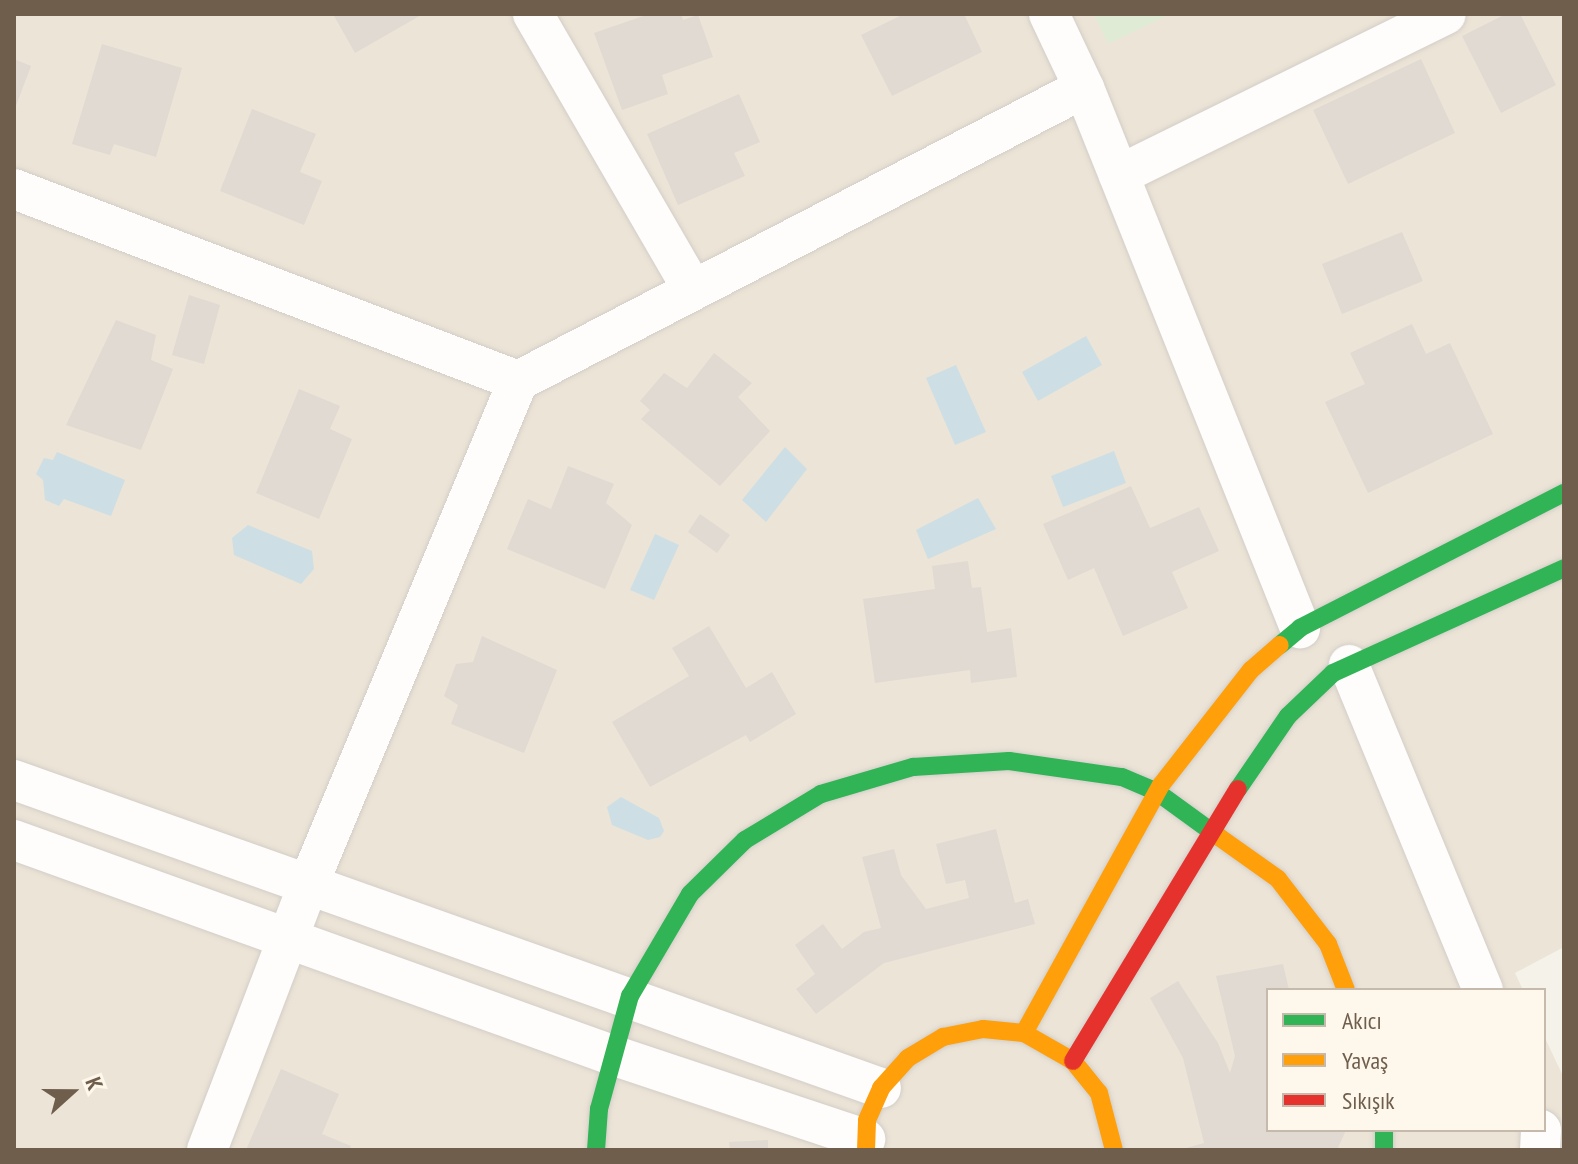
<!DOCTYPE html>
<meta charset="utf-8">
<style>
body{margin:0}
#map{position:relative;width:1578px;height:1164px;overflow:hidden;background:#f5f2ea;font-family:"PT Sans Narrow",sans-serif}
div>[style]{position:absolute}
.residential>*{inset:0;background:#ece4d7}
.green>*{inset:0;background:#e0ebd6}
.water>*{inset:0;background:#cddfe4}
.building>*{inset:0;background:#e0dad2}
.roads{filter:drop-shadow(0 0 2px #d3cec7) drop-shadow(0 0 2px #d3cec7)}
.street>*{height:40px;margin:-20px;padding:0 20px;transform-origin:20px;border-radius:20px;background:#fefdfc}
.fast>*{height:18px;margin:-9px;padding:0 9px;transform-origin:9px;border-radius:9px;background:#30b455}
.slow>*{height:18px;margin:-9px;padding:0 9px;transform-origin:9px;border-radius:9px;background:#ff9f0a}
.jam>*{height:18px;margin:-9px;padding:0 9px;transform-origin:9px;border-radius:9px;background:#e5322d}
span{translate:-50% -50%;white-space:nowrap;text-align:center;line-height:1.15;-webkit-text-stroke:6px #fdf8eb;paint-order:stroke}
.frame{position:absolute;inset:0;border:16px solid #705e4d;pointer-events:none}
.legend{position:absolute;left:1266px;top:988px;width:280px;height:144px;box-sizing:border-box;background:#fdf8eb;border:2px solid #c5baac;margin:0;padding:10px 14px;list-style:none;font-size:24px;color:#705e4d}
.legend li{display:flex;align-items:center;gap:16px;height:40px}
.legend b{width:40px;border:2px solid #c5baac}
.north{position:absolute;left:32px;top:1052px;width:80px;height:80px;-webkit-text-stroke:6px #fdf8eb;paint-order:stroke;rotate:69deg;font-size:22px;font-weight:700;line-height:32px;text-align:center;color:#705e4d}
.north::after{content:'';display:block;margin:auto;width:28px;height:36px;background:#705e4d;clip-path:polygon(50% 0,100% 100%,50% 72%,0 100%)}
</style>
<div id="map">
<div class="residential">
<i style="clip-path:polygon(14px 14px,1564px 14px,1564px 947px,1515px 973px,1523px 990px,1268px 990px,1268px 1130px,1544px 1130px,1544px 1036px,1564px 1078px,1564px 1150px,14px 1150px)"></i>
</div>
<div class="green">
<i style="clip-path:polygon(1094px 14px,1171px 14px,1108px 44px)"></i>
</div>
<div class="water">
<i style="clip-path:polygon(1086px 336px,1102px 365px,1038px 401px,1022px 372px)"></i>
<i style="clip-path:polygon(956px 365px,986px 432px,955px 445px,926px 378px)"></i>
<i style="clip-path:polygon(785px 447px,807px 469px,766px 522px,742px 500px)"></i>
<i style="clip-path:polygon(1114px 451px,1126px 483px,1063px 507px,1051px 476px)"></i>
<i style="clip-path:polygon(57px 452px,125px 480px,111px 516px,64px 499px,59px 506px,45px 500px,43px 480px,36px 474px,44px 458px,53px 460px)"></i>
<i style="clip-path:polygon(978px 498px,996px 529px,928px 559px,916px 530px)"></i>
<i style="clip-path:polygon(248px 525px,312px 551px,314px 569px,301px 584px,234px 555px,232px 538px)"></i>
<i style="clip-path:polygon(655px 534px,679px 545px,654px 600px,630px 590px)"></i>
<i style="clip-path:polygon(621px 797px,659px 818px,664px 831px,660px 837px,648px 840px,612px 825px,607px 807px)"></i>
</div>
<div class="building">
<i style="clip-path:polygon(333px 14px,423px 14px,355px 53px)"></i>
<i style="clip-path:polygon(649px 14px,681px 14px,683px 20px,698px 15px,713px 57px,662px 75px,668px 94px,622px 110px,594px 33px)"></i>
<i style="clip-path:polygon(904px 14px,964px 14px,982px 52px,892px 96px,861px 35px)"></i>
<i style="clip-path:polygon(1506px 14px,1520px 14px,1556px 85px,1501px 113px,1462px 36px)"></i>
<i style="clip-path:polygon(102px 44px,182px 68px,156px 157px,114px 144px,110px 155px,72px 144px)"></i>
<i style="clip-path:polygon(14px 59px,31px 66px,14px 111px)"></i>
<i style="clip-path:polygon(1421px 59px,1455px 133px,1348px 184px,1313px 110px)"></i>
<i style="clip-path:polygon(739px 94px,760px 142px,734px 153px,745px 176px,678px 205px,647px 134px)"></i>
<i style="clip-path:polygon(252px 109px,316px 134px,300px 172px,322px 181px,304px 225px,220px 191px)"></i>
<i style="clip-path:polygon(1402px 232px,1423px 281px,1342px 314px,1322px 264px)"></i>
<i style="clip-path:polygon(189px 295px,220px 305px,204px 364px,172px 355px)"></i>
<i style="clip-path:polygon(116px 320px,156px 335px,151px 360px,173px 369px,141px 450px,66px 425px)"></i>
<i style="clip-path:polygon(1412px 324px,1426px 354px,1450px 343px,1493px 434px,1368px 493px,1325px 402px,1365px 384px,1350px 353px)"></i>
<i style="clip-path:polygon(714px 353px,752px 383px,738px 397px,770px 431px,720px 486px,641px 419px,650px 410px,640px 401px,664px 373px,687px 388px)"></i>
<i style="clip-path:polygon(299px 389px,340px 406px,330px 429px,352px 439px,319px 519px,256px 493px)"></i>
<i style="clip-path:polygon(568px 466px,614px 484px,606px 503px,632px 525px,605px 589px,507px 549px,528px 499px,551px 509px)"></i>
<i style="clip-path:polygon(1131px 486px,1150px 528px,1199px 507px,1219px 551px,1172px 572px,1188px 608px,1123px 636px,1094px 568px,1068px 580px,1043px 524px)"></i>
<i style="clip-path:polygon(700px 514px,730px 535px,717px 553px,688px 532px)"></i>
<i style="clip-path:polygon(968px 561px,972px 588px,981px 587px,987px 632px,1011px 628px,1017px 677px,971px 683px,970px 670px,875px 683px,863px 599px,935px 589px,932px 566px)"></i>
<i style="clip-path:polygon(709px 626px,746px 688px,772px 672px,796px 714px,750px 742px,746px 735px,650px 787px,612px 722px,689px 676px,672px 648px)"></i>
<i style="clip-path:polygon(482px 636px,557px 670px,524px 753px,451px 724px,458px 705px,444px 696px,456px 664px,473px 662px)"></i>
<i style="clip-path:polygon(996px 829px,1015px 903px,1028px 899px,1035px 924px,884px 963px,816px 1014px,796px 989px,815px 974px,795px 945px,823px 924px,842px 949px,864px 932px,881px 928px,862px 857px,894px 849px,901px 875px,926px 909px,969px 898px,965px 880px,946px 884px,936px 844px)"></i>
<i style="clip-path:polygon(1283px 964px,1289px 990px,1268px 990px,1268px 1130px,1346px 1130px,1337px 1150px,1179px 1150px,1204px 1143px,1183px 1058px,1150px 998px,1178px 981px,1218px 1043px,1230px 1073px,1235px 1056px,1216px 976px)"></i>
<i style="clip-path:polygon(281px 1069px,339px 1094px,322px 1134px,351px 1146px,349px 1150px,246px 1150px)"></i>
<i style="clip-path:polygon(768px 1140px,768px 1150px,730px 1150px,729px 1142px)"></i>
</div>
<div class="roads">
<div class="street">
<i style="left:533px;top:14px;width:319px;rotate:59.9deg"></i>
<i style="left:1049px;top:14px;width:82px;rotate:64.7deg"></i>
<i style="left:1084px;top:88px;width:582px;rotate:68.2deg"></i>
<i style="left:1119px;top:175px;width:364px;rotate:-26.2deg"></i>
<i style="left:14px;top:189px;width:539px;rotate:20.85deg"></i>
<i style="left:1349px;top:665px;width:352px;rotate:67.6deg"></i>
<i style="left:14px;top:780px;width:920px;rotate:19.56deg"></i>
<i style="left:14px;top:840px;width:635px;rotate:19.78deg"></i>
<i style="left:612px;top:1055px;width:267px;rotate:18.4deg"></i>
<i style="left:207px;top:1150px;width:284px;rotate:-69.1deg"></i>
<i style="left:308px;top:885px;width:546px;rotate:-67.38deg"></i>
<i style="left:518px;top:381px;width:637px;rotate:-27.37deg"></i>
<i style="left:1540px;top:1150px;width:20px;rotate:-87deg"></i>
</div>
<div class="fast">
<i style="left:1280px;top:645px;width:26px;rotate:-40deg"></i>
<i style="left:1300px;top:628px;width:297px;rotate:-27.1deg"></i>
<i style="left:1238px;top:789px;width:88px;rotate:-55.6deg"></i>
<i style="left:1288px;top:716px;width:62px;rotate:-43.7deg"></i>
<i style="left:1333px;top:673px;width:254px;rotate:-24.4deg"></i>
<i style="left:1384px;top:1130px;width:20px;rotate:90deg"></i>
<i style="left:596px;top:1150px;width:41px;rotate:-85.8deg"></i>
<i style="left:599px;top:1109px;width:117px;rotate:-74.7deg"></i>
<i style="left:630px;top:996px;width:118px;rotate:-59.5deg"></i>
<i style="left:690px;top:894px;width:77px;rotate:-44.5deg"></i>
<i style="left:745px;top:840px;width:89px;rotate:-31.2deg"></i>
<i style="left:821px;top:794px;width:96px;rotate:-16.4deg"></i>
<i style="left:913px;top:767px;width:96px;rotate:-3.6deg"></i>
<i style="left:1009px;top:761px;width:114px;rotate:8.1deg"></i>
<i style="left:1122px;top:777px;width:38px;rotate:23deg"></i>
<i style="left:1157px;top:792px;width:77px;rotate:36deg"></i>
</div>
<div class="slow">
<i style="left:1219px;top:837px;width:72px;rotate:35.4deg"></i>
<i style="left:1278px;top:879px;width:82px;rotate:52.4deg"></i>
<i style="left:1328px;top:944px;width:49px;rotate:68.6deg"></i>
<i style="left:1024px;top:1033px;width:283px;rotate:-61.1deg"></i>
<i style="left:1161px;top:785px;width:146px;rotate:-52deg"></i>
<i style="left:1251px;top:670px;width:38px;rotate:-41deg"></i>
<i style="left:866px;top:1150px;width:30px;rotate:-88deg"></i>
<i style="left:867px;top:1120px;width:35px;rotate:-66deg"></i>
<i style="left:881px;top:1088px;width:40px;rotate:-48deg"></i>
<i style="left:908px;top:1058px;width:41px;rotate:-31deg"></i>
<i style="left:943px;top:1037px;width:41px;rotate:-11.3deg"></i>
<i style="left:983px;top:1029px;width:41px;rotate:5.6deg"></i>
<i style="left:1024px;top:1033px;width:56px;rotate:29.7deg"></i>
<i style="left:1073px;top:1061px;width:41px;rotate:50.9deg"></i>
<i style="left:1099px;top:1093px;width:59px;rotate:75.3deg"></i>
</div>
<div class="jam">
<i style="left:1073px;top:1061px;width:318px;rotate:-58.8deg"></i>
</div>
</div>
<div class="frame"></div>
<ul class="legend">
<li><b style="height:10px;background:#30b455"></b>Akıcı</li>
<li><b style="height:10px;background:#ff9f0a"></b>Yavaş</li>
<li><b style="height:10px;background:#e5322d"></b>Sıkışık</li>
</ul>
<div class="north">K</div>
</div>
